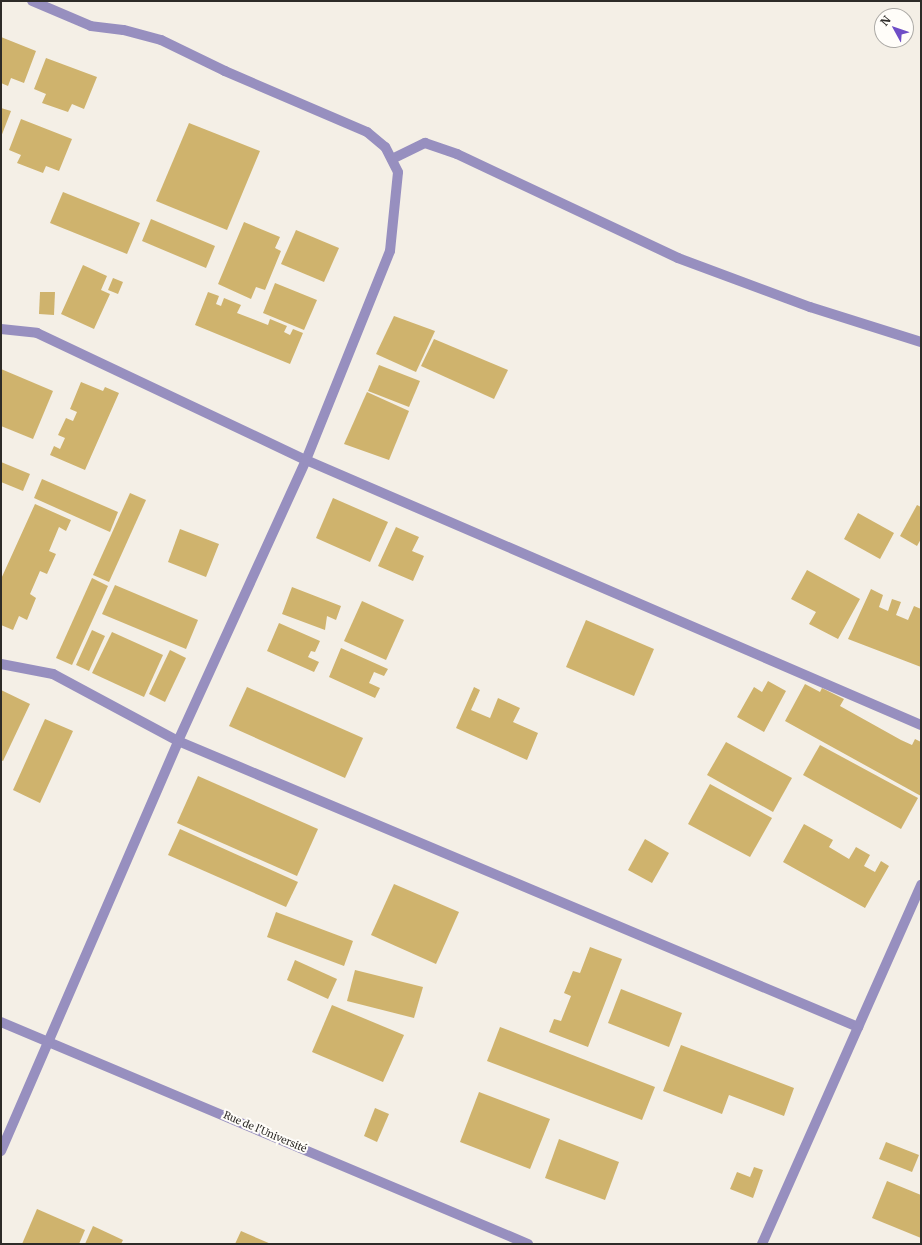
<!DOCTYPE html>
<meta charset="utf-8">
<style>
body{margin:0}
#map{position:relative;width:922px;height:1245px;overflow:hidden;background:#f4efe6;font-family:Merriweather,serif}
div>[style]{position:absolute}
.building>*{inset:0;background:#cfb36d}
.minor>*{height:10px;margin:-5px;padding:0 5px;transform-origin:5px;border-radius:5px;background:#978fbf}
span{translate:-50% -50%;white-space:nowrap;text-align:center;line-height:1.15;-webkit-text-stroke:4px #fffdf9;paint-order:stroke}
.street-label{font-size:10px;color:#2d2b28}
.frame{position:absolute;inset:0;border:2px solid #2d2b28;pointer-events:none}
.north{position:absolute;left:874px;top:8px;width:40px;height:40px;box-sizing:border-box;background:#fffdf9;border:1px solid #aba9a5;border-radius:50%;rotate:310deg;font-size:11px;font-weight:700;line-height:16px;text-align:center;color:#2d2b28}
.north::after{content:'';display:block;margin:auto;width:14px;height:18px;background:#6e4dc6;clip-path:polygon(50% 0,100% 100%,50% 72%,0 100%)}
</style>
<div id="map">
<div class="building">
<i style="clip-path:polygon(1px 37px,36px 51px,24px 83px,11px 78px,8px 86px,1px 83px)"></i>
<i style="clip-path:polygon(46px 58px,97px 77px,84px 109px,72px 104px,68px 112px,42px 103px,46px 94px,34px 89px)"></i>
<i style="clip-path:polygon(1px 108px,11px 111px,1px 137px)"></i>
<i style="clip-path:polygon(21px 119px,72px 139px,59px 171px,46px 166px,43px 173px,17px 163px,21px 155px,9px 150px)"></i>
<i style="clip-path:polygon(189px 123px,260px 151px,227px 230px,156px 201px)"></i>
<i style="clip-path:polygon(63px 192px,140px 223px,127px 254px,50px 223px)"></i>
<i style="clip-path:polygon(151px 219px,215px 246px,206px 268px,142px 241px)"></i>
<i style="clip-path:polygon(244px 222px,280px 237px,275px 248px,281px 251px,265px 290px,256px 287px,251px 299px,218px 284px)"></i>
<i style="clip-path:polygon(296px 230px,339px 248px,324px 282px,281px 264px)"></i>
<i style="clip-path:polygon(83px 265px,107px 276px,101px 290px,110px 294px,94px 329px,61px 314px)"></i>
<i style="clip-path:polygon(113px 278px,123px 282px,118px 294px,108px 290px)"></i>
<i style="clip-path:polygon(275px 283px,317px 300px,304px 330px,263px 313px)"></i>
<i style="clip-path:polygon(40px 292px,55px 292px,54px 315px,39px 314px)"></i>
<i style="clip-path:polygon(208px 292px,219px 296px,216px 304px,221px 306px,224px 298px,241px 305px,237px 313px,268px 325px,270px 319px,287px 326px,284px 332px,290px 335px,293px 329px,303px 333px,290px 364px,195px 325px)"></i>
<i style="clip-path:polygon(394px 316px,435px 331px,416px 372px,376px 354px)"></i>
<i style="clip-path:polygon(434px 339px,508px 370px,494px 399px,421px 366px)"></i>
<i style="clip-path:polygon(379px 365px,420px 381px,409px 407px,368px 391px)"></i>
<i style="clip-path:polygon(1px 369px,53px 391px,33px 439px,1px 426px)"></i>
<i style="clip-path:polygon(81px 382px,103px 391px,105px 387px,119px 393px,85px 470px,50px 455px,54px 446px,60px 449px,65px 438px,58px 435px,66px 418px,73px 421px,77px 412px,70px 409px)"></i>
<i style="clip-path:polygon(367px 392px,409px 411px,389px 460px,344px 444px)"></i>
<i style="clip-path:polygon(1px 462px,30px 474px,23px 491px,1px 482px)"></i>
<i style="clip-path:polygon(42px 479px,118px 512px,110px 532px,34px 498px)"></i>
<i style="clip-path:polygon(130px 493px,146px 500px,109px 582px,93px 575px)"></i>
<i style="clip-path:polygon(333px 498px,388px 522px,370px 562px,316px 538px)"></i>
<i style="clip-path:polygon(35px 504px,71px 520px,66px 531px,59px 527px,49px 551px,56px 554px,47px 574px,40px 571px,30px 594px,36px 598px,27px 620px,19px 616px,13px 630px,1px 625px,1px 579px)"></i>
<i style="clip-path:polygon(917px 505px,921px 507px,921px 539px,917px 546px,900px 536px)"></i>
<i style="clip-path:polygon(858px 513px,894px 533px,880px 559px,844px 539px)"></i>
<i style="clip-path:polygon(396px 527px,419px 537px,412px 551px,424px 556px,413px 581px,378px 566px)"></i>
<i style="clip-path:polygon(180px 529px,219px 544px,206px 577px,168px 562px)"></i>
<i style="clip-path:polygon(807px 570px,860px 599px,838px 639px,809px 624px,816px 612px,791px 599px)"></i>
<i style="clip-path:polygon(92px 578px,108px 586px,72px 665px,56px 658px)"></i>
<i style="clip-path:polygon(115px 585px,198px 620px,186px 649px,102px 614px)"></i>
<i style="clip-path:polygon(292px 587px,341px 606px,336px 620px,327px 616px,325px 630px,282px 614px)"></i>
<i style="clip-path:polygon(871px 589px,883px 595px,879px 607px,888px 611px,892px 599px,901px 602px,896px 615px,908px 620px,914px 606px,921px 609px,921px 667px,848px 639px)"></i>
<i style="clip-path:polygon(362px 601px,404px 620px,386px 660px,344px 641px)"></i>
<i style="clip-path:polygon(586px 620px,654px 649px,634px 696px,566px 667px)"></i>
<i style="clip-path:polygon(279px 623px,320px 641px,315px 652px,311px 651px,308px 657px,319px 662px,314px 672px,267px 651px)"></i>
<i style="clip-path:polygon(92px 630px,105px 636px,89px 671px,76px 665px)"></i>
<i style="clip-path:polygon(112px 632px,163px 655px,144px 697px,92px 673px)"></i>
<i style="clip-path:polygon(341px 648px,388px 669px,384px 676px,374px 672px,369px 683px,380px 688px,375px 698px,329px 677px)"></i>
<i style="clip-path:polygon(170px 650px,186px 658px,165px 702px,149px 694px)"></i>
<i style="clip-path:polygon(768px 681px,786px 691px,764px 732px,737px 717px,754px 687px,762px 692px)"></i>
<i style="clip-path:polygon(805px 684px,820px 692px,822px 688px,844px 699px,840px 706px,901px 740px,912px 745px,915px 739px,921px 742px,921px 796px,785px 721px)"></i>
<i style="clip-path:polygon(247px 687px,363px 738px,345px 778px,229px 726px)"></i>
<i style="clip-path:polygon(474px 687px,480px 690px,471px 710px,490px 718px,498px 698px,520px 708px,513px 722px,538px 733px,527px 760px,456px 728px)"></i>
<i style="clip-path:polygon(1px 690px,30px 704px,3px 761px,1px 760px)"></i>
<i style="clip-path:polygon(45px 719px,73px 731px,40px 803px,13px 790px)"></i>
<i style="clip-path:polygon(726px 742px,792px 778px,773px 812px,707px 775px)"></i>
<i style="clip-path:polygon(820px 745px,918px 798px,901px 829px,803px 775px)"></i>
<i style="clip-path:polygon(198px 776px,318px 829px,297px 876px,177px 823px)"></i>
<i style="clip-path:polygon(710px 784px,772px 818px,750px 857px,688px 824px)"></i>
<i style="clip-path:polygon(804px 824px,833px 840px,829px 847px,849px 859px,856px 847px,870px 855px,864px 866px,875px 872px,881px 861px,889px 866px,865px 908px,783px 862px)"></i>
<i style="clip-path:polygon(180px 829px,298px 882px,286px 907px,168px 855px)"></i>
<i style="clip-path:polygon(645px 839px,669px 853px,652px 883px,628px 870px)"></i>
<i style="clip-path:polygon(394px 884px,459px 912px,436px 964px,371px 935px)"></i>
<i style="clip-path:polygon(276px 912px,353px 941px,344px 966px,267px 937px)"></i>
<i style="clip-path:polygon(590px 947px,622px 959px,588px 1047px,549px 1032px,554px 1019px,561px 1021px,571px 996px,564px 993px,573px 971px,580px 973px)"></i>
<i style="clip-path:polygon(295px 960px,337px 979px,328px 999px,287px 980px)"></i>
<i style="clip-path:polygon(355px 970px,423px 987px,414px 1018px,347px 1001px)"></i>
<i style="clip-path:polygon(621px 989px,682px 1013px,669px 1047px,608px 1023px)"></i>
<i style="clip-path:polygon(332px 1005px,404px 1035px,383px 1082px,312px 1052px)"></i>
<i style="clip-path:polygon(500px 1027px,655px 1087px,642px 1120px,487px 1061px)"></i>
<i style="clip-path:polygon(681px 1045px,794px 1088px,784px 1116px,729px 1095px,722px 1114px,663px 1091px)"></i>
<i style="clip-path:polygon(479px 1092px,550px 1119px,530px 1169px,460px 1142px)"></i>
<i style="clip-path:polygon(375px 1108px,389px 1114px,377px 1142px,364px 1136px)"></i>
<i style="clip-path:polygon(559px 1139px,619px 1162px,605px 1200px,545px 1178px)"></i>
<i style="clip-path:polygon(886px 1142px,919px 1155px,912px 1172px,879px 1159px)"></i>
<i style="clip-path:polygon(754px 1167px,763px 1170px,753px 1198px,730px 1189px,737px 1172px,750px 1177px)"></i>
<i style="clip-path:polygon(887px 1181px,921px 1195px,921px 1238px,872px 1218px)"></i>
<i style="clip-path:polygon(37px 1209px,85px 1230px,79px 1244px,22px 1244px)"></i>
<i style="clip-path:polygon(93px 1226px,123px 1240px,121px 1244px,85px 1244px)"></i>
<i style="clip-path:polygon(241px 1231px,271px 1244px,235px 1244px)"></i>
</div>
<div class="minor">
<i style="left:392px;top:159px;width:37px;rotate:-26deg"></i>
<i style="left:425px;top:143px;width:34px;rotate:19deg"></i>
<i style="left:457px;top:154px;width:244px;rotate:25.2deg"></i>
<i style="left:678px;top:258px;width:141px;rotate:20.4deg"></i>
<i style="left:810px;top:307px;width:116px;rotate:17.5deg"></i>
<i style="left:1px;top:329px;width:36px;rotate:6deg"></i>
<i style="left:37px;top:333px;width:297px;rotate:25.3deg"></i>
<i style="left:306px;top:460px;width:670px;rotate:23.31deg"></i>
<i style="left:1px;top:664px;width:53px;rotate:10.9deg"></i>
<i style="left:53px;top:674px;width:142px;rotate:28.2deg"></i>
<i style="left:178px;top:741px;width:738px;rotate:22.81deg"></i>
<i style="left:1px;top:1022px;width:572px;rotate:22.84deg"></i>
<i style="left:1px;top:1151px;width:447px;rotate:-66.6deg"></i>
<i style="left:178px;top:741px;width:309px;rotate:-65.5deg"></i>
<i style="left:306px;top:460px;width:225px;rotate:-68.1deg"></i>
<i style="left:390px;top:251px;width:79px;rotate:-84.2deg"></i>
<i style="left:398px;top:172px;width:28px;rotate:-117deg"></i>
<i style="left:385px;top:147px;width:23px;rotate:-140deg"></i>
<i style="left:367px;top:132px;width:155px;rotate:-156.8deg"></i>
<i style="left:225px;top:71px;width:71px;rotate:-154.2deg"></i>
<i style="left:161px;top:40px;width:39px;rotate:-165deg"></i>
<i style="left:123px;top:30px;width:32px;rotate:-173deg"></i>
<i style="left:91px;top:26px;width:64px;rotate:-157deg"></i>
<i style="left:762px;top:1244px;width:393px;rotate:-66.1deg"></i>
</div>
<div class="street-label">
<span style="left:265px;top:1132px;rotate:23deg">Rue de l'Université</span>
</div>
<div class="frame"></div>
<div class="north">N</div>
</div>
